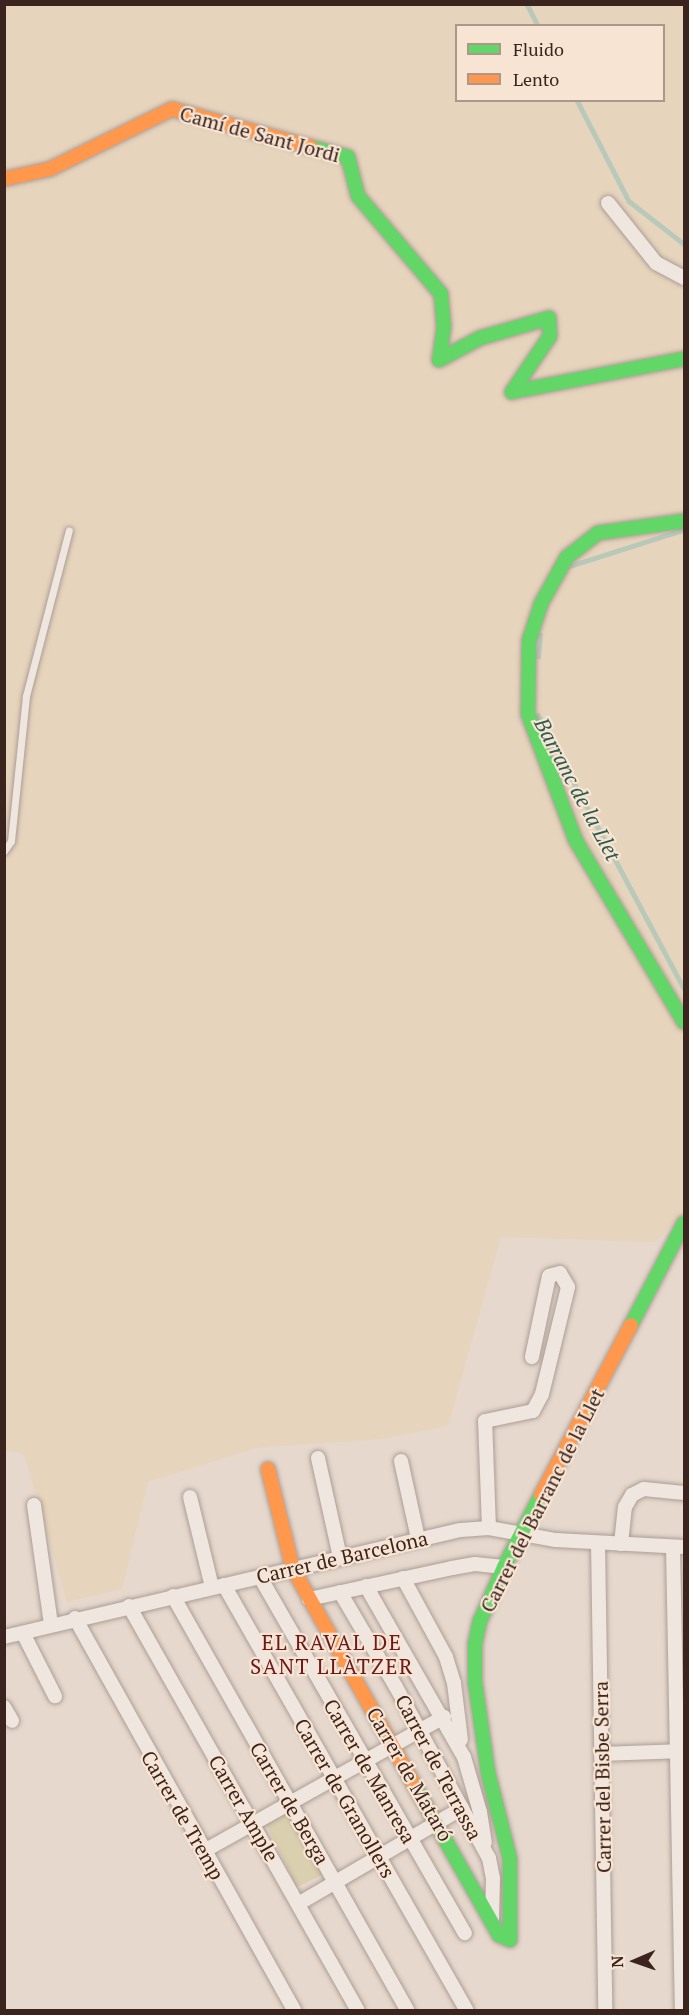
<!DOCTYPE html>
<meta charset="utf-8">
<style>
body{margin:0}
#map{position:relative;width:689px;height:2015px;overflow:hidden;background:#e6d8cc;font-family:"PT Serif",serif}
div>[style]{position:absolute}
.farmland>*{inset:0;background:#e7d4bc}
.green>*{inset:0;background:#dacfae}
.stream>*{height:4.5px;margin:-2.25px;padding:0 2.25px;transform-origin:2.25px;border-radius:2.25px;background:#b8c9ba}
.roads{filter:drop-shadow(0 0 2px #ac9e96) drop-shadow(0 0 2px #ac9e96)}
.lane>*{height:7px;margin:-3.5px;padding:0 3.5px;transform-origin:3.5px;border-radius:3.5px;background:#eee6df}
.street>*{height:14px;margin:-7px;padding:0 7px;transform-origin:7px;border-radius:7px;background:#eee6df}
.fast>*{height:14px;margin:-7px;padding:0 7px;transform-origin:7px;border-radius:7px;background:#63d668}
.slow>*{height:14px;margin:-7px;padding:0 7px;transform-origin:7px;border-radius:7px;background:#ff974d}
span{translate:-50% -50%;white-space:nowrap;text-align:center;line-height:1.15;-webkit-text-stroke:4.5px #f8e4d3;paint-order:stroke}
.street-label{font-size:20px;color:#3b241d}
.water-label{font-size:21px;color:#2b5c4d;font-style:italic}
.neighbourhood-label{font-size:21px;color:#6b191d;letter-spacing:1.5px}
.frame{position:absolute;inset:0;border:6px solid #3b241d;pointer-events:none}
.legend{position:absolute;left:455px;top:24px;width:210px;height:78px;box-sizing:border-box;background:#f8e4d3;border:2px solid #ac978a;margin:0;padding:8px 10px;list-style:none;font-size:18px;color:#3b241d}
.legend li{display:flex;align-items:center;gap:12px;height:30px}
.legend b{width:30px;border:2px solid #ac978a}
.north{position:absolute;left:605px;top:1931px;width:60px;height:60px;-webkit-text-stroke:4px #f8e4d3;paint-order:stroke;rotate:268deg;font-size:16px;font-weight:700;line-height:24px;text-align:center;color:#3b241d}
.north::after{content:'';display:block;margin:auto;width:21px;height:27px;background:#3b241d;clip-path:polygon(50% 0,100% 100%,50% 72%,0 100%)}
</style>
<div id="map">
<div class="farmland">
<i style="clip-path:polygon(evenodd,4px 5px,684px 5px,684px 1215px,655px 1242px,501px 1237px,448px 1426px,382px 1439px,256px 1448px,148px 1482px,122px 1589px,67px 1602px,24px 1454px,4px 1450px,4px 5px,456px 26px,664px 26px,664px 100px,456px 100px,456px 26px)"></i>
</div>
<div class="green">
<i style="clip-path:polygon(291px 1806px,326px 1873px,297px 1887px,264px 1820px)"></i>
</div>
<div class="stream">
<i style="left:527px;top:4px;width:25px;rotate:63deg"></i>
<i style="left:577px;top:100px;width:114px;rotate:62.8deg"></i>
<i style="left:629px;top:201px;width:70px;rotate:38deg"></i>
<i style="left:570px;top:566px;width:118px;rotate:-17.8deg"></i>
<i style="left:538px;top:657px;width:22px;rotate:-85deg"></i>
<i style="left:538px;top:715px;width:310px;rotate:61.9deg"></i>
</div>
<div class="roads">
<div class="lane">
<i style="left:4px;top:851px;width:12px;rotate:-55deg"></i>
<i style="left:11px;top:841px;width:146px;rotate:-84.1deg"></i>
<i style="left:26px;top:696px;width:171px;rotate:-75.5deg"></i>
</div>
<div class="street">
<i style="left:608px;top:203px;width:77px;rotate:51.3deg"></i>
<i style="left:656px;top:263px;width:32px;rotate:28deg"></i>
<i style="left:318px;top:1458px;width:101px;rotate:77.5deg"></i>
<i style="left:401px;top:1461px;width:79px;rotate:77.6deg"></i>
<i style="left:190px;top:1497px;width:93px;rotate:76.3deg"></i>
<i style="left:34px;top:1505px;width:121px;rotate:81.9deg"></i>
<i style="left:489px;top:1528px;width:107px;rotate:-92.1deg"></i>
<i style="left:485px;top:1421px;width:49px;rotate:-11.8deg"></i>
<i style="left:533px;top:1411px;width:19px;rotate:-62deg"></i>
<i style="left:542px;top:1394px;width:110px;rotate:-76.3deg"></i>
<i style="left:568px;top:1287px;width:16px;rotate:-120deg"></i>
<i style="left:560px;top:1273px;width:11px;rotate:165deg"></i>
<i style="left:549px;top:1276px;width:83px;rotate:101.9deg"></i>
<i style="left:598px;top:1543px;width:467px;rotate:89.1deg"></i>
<i style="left:621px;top:1544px;width:37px;rotate:-84deg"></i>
<i style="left:625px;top:1507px;width:14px;rotate:-60deg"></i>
<i style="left:632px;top:1495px;width:13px;rotate:-27deg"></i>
<i style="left:644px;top:1489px;width:40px;rotate:5.7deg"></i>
<i style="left:673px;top:1547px;width:463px;rotate:88.9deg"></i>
<i style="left:260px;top:1577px;width:411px;rotate:60.1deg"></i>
<i style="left:403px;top:1578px;width:90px;rotate:61.4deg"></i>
<i style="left:446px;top:1657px;width:27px;rotate:73deg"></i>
<i style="left:454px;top:1683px;width:57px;rotate:83deg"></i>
<i style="left:224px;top:1585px;width:489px;rotate:60.3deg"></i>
<i style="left:366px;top:1586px;width:197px;rotate:60.2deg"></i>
<i style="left:464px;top:1757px;width:57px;rotate:73.8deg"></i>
<i style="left:480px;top:1812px;width:31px;rotate:81deg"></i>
<i style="left:340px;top:1592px;width:110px;rotate:59.5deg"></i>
<i style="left:396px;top:1687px;width:195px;rotate:61.5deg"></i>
<i style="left:489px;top:1858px;width:20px;rotate:79deg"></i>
<i style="left:493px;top:1878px;width:41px;rotate:91.4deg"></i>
<i style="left:173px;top:1596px;width:476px;rotate:60.5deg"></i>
<i style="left:309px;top:1599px;width:146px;rotate:-12.2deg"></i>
<i style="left:452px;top:1568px;width:23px;rotate:-10deg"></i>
<i style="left:475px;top:1564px;width:29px;rotate:6deg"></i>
<i style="left:129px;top:1606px;width:464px;rotate:60.5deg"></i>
<i style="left:75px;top:1618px;width:449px;rotate:60.8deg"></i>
<i style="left:23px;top:1633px;width:71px;rotate:63.1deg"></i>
<i style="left:4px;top:1637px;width:469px;rotate:-13.2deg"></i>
<i style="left:461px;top:1530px;width:28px;rotate:-4deg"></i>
<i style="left:489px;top:1528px;width:68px;rotate:10.2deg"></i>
<i style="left:556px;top:1540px;width:128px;rotate:3.1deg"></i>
<i style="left:4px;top:1707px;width:16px;rotate:60deg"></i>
<i style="left:601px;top:1754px;width:83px;rotate:-2.1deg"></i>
<i style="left:204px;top:1851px;width:275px;rotate:-29.2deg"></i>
<i style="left:298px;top:1904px;width:190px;rotate:-30.3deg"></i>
</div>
<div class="fast">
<i style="left:311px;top:147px;width:38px;rotate:15deg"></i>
<i style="left:348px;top:157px;width:40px;rotate:75.6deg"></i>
<i style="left:358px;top:196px;width:128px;rotate:49.7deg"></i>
<i style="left:441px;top:294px;width:32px;rotate:85deg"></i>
<i style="left:444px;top:326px;width:34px;rotate:98deg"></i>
<i style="left:439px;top:360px;width:47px;rotate:-28.2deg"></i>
<i style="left:480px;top:338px;width:72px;rotate:-16.2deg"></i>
<i style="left:549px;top:318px;width:18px;rotate:87deg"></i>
<i style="left:550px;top:336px;width:68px;rotate:124.2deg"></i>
<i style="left:512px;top:392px;width:175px;rotate:-10.9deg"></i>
<i style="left:684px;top:521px;width:87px;rotate:172.1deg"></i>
<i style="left:598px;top:533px;width:39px;rotate:142deg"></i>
<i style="left:567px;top:557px;width:54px;rotate:119deg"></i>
<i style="left:541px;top:604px;width:39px;rotate:108deg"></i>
<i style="left:529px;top:641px;width:73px;rotate:90.8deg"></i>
<i style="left:528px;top:714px;width:136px;rotate:69.3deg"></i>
<i style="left:576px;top:841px;width:211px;rotate:59.2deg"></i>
<i style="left:631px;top:1325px;width:115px;rotate:-62.5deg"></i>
<i style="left:413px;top:1783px;width:175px;rotate:60.5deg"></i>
<i style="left:499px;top:1935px;width:12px;rotate:24deg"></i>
<i style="left:510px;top:1940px;width:81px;rotate:-90deg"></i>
<i style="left:510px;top:1859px;width:90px;rotate:-104.2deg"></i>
<i style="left:488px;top:1772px;width:91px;rotate:-98.2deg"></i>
<i style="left:475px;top:1682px;width:38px;rotate:-90deg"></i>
<i style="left:475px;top:1644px;width:24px;rotate:-78deg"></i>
<i style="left:480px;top:1621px;width:59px;rotate:-66deg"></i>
<i style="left:504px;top:1567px;width:81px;rotate:-62.8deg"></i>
</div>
<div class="slow">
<i style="left:4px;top:179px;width:47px;rotate:-12.3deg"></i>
<i style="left:50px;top:169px;width:136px;rotate:-26.2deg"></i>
<i style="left:172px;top:109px;width:144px;rotate:15.3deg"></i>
<i style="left:268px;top:1469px;width:103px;rotate:76deg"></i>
<i style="left:293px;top:1569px;width:245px;rotate:60.7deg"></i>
<i style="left:541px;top:1495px;width:192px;rotate:-62.1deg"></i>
</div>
</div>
<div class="street-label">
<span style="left:260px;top:134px;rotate:15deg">Camí de Sant Jordi</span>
<span style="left:542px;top:1500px;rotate:-63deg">Carrer del Barranc de la Llet</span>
<span style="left:342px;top:1557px;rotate:-13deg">Carrer de Barcelona</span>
<span style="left:439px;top:1767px;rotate:62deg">Carrer de Terrassa</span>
<span style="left:370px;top:1771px;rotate:60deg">Carrer de Manresa</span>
<span style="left:410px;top:1774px;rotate:60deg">Carrer de Mataró</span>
<span style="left:602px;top:1777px;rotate:-91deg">Carrer del Bisbe Serra</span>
<span style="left:345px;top:1798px;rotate:60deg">Carrer de Granollers</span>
<span style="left:290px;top:1803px;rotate:60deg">Carrer de Berga</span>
<span style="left:244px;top:1808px;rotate:60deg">Carrer Ample</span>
<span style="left:183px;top:1815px;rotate:60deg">Carrer de Tremp</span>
</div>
<div class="water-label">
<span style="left:578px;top:789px;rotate:62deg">Barranc de la Llet</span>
</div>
<div class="neighbourhood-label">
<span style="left:332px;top:1654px">EL RAVAL DE<br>SANT LLÀTZER</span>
</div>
<div class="frame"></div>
<ul class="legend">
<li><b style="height:8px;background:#63d668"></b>Fluido</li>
<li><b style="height:8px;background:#ff974d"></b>Lento</li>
</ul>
<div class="north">N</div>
</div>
